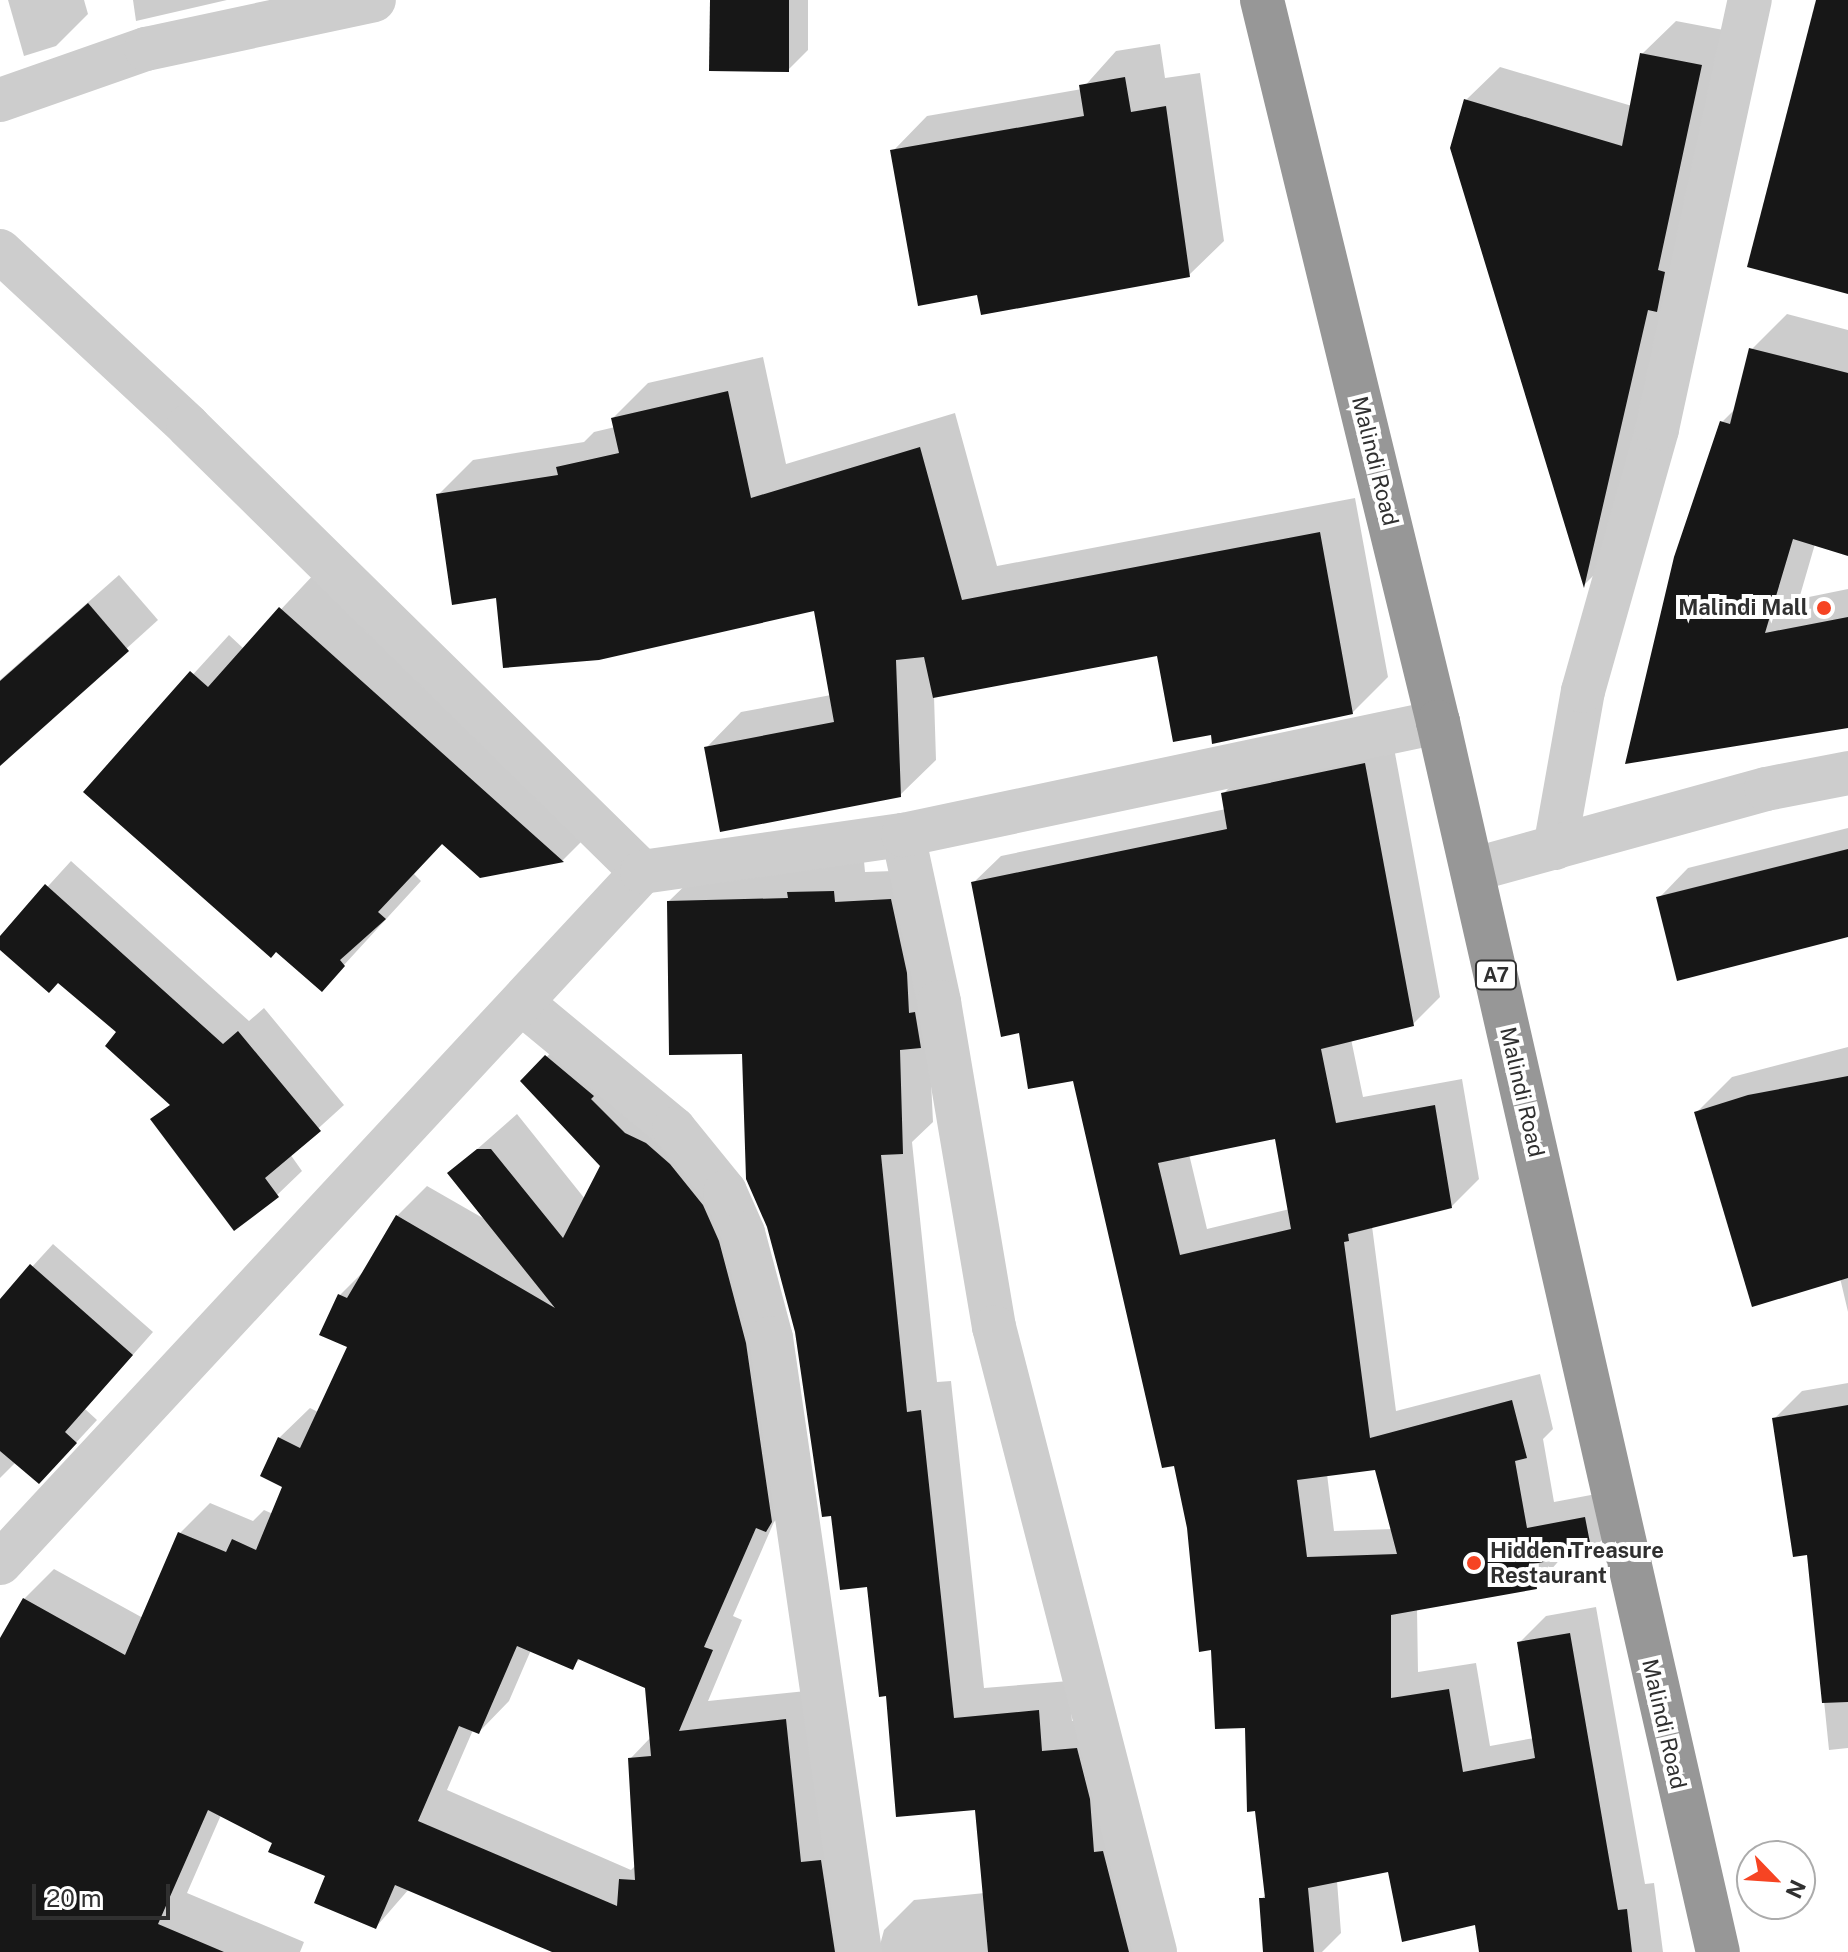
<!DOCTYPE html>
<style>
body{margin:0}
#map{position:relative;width:1848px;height:1952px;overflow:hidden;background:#fff;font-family:"Public Sans",sans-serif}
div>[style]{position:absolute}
.shadow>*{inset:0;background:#0003}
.building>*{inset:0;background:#171717}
.minor>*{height:44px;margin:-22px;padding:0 22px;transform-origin:22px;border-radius:22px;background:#cdcdcd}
.highway>*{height:44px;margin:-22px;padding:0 22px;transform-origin:22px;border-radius:22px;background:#979797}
.dots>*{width:22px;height:22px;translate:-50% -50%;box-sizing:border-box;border:4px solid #fff;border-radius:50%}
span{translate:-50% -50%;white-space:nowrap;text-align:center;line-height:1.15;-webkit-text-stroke:8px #fff;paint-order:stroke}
.shield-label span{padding:2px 6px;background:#fff;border:2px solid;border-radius:6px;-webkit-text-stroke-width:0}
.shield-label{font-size:20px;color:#303030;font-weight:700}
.street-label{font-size:22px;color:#303030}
.poi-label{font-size:22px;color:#303030;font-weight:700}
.right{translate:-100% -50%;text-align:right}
.left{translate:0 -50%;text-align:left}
.north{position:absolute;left:1736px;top:1840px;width:80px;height:80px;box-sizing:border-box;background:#fff;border:2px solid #acacac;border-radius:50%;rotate:115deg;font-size:22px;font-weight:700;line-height:32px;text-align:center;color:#303030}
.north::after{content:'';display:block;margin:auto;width:28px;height:36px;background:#f64423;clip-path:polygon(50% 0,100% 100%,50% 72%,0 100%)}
.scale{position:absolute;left:32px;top:1884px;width:138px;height:36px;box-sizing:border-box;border:4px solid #303030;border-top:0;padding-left:10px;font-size:24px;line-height:28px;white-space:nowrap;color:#303030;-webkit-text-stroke:6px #fff;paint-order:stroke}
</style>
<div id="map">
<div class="shadow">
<i style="clip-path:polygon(8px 0,84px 0,88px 14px,56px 46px,24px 56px)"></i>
<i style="clip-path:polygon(133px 0,227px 0,136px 21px)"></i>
<i style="clip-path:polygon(712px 0,808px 0,808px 50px,788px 70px)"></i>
<i style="clip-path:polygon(1676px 21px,1734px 32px,1617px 552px,1585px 584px,1452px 148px,1466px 100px,1500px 67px,1632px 106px,1642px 54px)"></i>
<i style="clip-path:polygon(1160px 44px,1165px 78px,1200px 73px,1224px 241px,1189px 275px,978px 293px,893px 151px,927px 116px,1082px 89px,1116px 51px)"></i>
<i style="clip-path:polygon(1787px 314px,1848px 330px,1848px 554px,1815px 544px,1799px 599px,1848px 589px,1848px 715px,1676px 557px,1722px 422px,1736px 408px,1751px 350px)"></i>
<i style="clip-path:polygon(763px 357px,786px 464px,955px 413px,997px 566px,1355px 498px,1388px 677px,1352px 713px,1212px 733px,1158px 653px,934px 696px,936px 760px,900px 795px,706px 748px,741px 712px,831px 695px,815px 609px,497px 596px,438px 495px,473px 460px,584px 442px,594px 432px,615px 427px,613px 418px,648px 383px)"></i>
<i style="clip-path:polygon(317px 571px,599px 824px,563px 860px,481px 876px,443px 843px,414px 874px,421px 881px,322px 989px,86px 792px,229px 635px,244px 649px)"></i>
<i style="clip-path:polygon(119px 575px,158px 620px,0 763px,0 680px)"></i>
<i style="clip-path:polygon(evenodd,1392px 737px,1440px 997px,1413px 1024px,1351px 1039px,1363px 1097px,1462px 1079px,1479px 1179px,1451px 1207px,1372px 1226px,1396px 1411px,1540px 1374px,1553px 1429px,1543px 1439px,1554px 1502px,1612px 1491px,1618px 1524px,1591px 1551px,1563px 1556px,1536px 1587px,1417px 1608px,1418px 1672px,1476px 1663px,1490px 1746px,1534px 1738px,1519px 1643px,1546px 1616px,1596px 1607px,1645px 1884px,1654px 1883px,1663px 1952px,1481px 1952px,1477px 1923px,1390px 1870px,1337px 1881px,1341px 1933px,1322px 1952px,1265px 1952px,1261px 1899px,1267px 1894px,1247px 1726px,1213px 1648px,1176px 1463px,1075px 1079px,1020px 1031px,973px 883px,1001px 856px,1226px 809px,1223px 794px,1250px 767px,1392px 737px,1277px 1137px,1290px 1209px,1207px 1229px,1189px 1154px,1277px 1137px,1392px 737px,1377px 1468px,1393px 1529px,1334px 1531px,1327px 1474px,1377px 1468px)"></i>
<i style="clip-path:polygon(1848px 828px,1848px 935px,1659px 898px,1688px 868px)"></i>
<i style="clip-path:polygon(71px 861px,249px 1021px,264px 1008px,344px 1105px,290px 1154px,302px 1171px,277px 1195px,215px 1138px,119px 1032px,59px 981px,0 947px,0 939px)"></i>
<i style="clip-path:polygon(evenodd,864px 861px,865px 872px,921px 870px,933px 1122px,912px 1142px,937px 1382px,951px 1381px,984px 1688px,1069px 1681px,1072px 1721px,1107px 1719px,1172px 1952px,557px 1952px,409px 1889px,376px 1927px,328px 1875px,221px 1815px,187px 1893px,304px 1942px,300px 1952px,0 1952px,0 1642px,24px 1599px,54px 1569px,143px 1618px,180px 1533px,210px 1503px,253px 1521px,264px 1510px,273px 1514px,285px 1486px,279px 1438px,310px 1408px,318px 1412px,349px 1346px,340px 1295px,368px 1267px,397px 1216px,427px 1186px,488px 1221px,450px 1173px,517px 1114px,585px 1199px,602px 1165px,523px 1081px,577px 1026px,700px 1134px,796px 1500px,774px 1522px,733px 1616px,742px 1620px,708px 1701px,816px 1690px,880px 1945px,884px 1930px,914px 1900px,985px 1893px,977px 1808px,888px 1694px,869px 1585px,833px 1513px,744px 1052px,669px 901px,700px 871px,864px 861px,531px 1650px,572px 1667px,581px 1658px,647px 1687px,651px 1737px,630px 1759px,636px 1865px,631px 1870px,447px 1790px,473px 1730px,479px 1732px,509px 1701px,531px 1650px)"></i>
<i style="clip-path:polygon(1848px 1047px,1848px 1312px,1840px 1278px,1696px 1113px,1732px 1077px)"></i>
<i style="clip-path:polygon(53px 1244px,153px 1332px,85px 1409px,97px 1420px,60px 1460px,16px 1462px,0 1478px,0 1302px)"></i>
<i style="clip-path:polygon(1848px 1383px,1848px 1748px,1829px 1750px,1809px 1553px,1774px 1419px,1802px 1391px)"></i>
</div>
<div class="building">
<i style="clip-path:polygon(710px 0,789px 0,789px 72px,709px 71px)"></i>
<i style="clip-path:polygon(1816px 0,1848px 0,1848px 294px,1747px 267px)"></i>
<i style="clip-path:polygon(1640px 53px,1702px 65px,1658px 270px,1665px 272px,1657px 312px,1648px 310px,1584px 588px,1450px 148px,1464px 99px,1622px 146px)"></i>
<i style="clip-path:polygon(1125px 77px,1131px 112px,1166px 106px,1190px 277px,981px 315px,977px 295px,918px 306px,890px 150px,1084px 116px,1079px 85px)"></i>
<i style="clip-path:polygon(1749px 348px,1848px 373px,1848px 556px,1793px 539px,1765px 633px,1848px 617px,1848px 728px,1625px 764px,1674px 557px,1720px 421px,1730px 424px)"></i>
<i style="clip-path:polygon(728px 391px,751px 498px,920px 447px,962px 600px,1320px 532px,1353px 714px,1212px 744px,1211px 735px,1173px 742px,1157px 656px,933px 698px,924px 657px,896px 660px,901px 797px,720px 832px,704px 747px,834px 722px,814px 611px,599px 660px,503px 668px,496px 598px,452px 605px,436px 494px,558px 475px,556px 467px,619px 453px,611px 418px)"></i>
<i style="clip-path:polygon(88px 603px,129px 651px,0 766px,0 681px)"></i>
<i style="clip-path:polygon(279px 607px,564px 862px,480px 878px,442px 844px,378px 912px,386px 919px,340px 960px,345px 966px,322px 992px,276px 952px,271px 958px,83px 792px,190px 671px,208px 687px)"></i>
<i style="clip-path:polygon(evenodd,1365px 763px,1414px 1026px,1321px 1049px,1336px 1123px,1435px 1105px,1452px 1208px,1348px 1234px,1349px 1241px,1344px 1242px,1370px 1438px,1512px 1400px,1527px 1458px,1515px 1461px,1527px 1528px,1585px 1517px,1592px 1553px,1533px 1564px,1537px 1589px,1391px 1615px,1391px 1698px,1449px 1689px,1463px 1772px,1535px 1758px,1517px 1642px,1570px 1633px,1618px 1910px,1627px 1909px,1632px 1952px,1479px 1952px,1475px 1925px,1402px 1942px,1388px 1872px,1308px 1888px,1314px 1952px,1263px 1952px,1259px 1898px,1265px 1898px,1255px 1811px,1247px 1812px,1245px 1728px,1215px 1729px,1211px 1650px,1199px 1652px,1187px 1528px,1174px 1466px,1162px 1468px,1073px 1081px,1028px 1089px,1019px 1033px,1001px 1037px,971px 882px,1227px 829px,1221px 793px,1365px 763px,1275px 1139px,1291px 1229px,1180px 1255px,1158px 1163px,1275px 1139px,1365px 763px,1375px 1470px,1397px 1554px,1307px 1557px,1297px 1480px,1375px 1470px)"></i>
<i style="clip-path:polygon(1848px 849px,1848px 937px,1677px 981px,1656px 897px)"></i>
<i style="clip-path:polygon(45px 884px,223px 1044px,238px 1031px,321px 1131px,265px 1178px,279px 1197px,234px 1231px,150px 1119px,170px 1105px,105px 1046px,116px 1032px,58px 983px,49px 993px,0 950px,0 936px)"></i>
<i style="clip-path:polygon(834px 891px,835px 902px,891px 899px,907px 973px,909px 1013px,915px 1012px,921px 1048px,900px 1050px,903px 1154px,881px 1155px,907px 1412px,921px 1410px,954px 1718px,1039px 1710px,1042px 1751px,1077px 1748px,1090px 1799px,1094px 1852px,1103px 1851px,1129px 1952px,988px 1952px,975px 1810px,896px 1817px,886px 1696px,879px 1697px,867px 1587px,840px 1590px,831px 1516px,822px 1517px,795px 1332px,767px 1227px,746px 1179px,742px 1054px,669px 1055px,667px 901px,788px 898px,787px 892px)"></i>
<i style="clip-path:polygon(evenodd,545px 1055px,594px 1096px,591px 1099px,625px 1133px,646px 1143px,670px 1164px,703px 1205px,719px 1241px,746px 1343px,772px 1522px,766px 1532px,756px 1528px,704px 1647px,713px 1650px,679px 1731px,786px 1719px,801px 1862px,821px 1860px,835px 1952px,552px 1952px,395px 1885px,376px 1929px,314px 1903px,325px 1876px,268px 1852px,272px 1843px,208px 1810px,158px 1924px,224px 1952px,0 1952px,0 1638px,23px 1598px,125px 1655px,178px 1532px,226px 1552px,232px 1539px,256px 1550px,282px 1487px,260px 1476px,278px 1437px,300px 1448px,347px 1347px,319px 1335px,338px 1294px,347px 1298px,396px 1215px,555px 1308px,447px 1173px,477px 1149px,491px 1149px,563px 1238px,600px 1166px,520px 1081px,545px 1055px,517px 1646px,573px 1670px,578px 1659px,645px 1688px,651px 1756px,628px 1758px,635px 1880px,619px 1879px,617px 1906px,418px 1821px,459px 1726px,479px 1734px,517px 1646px)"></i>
<i style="clip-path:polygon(1848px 1076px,1848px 1278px,1752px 1307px,1694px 1112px,1748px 1095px)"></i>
<i style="clip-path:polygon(30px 1264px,133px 1355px,65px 1432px,77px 1443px,39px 1484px,0 1451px,0 1299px)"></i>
<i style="clip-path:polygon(1848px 1405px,1848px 1702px,1822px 1703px,1807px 1555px,1793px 1557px,1772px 1418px)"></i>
</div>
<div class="minor">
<i style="left:0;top:100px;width:155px;rotate:-19.3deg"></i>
<i style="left:146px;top:49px;width:233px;rotate:-12.1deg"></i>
<i style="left:0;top:251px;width:257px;rotate:42.9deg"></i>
<i style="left:188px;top:426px;width:636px;rotate:44.49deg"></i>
<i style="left:903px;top:835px;width:171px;rotate:77.8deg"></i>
<i style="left:939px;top:1002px;width:330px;rotate:80.4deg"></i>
<i style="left:994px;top:1327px;width:645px;rotate:75.55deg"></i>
<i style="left:1555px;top:848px;width:159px;rotate:-79.9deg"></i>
<i style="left:1583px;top:691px;width:272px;rotate:-74.2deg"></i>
<i style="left:1657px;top:429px;width:439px;rotate:-77.8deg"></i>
<i style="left:1472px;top:870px;width:305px;rotate:-15.4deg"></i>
<i style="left:1766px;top:789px;width:84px;rotate:-11deg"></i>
<i style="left:523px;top:1004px;width:196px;rotate:39.6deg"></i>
<i style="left:674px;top:1129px;width:81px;rotate:51deg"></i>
<i style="left:725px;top:1192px;width:45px;rotate:66.3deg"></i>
<i style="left:743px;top:1233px;width:109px;rotate:75.1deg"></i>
<i style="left:771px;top:1338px;width:620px;rotate:81.75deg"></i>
<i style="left:0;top:1563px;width:943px;rotate:-47.11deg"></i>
<i style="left:642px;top:872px;width:264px;rotate:-8.1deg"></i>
<i style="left:903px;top:835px;width:547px;rotate:-11.93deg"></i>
</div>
<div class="highway">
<i style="left:1262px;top:0;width:743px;rotate:76.3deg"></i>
<i style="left:1438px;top:722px;width:1261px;rotate:77.18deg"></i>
</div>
<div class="dots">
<i style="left:1824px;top:608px;background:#f64423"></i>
<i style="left:1474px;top:1563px;background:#f64423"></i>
</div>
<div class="shield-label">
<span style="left:1496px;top:975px">A7</span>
</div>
<div class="street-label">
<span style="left:1375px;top:461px;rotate:76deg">Malindi Road</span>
<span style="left:1522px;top:1092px;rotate:77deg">Malindi Road</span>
<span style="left:1664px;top:1724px;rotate:77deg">Malindi Road</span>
</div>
<div class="poi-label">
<span class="right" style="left:1808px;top:608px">Malindi Mall</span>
<span class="left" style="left:1490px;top:1563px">Hidden Treasure<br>Restaurant</span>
</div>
<div class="north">N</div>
<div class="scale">20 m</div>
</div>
